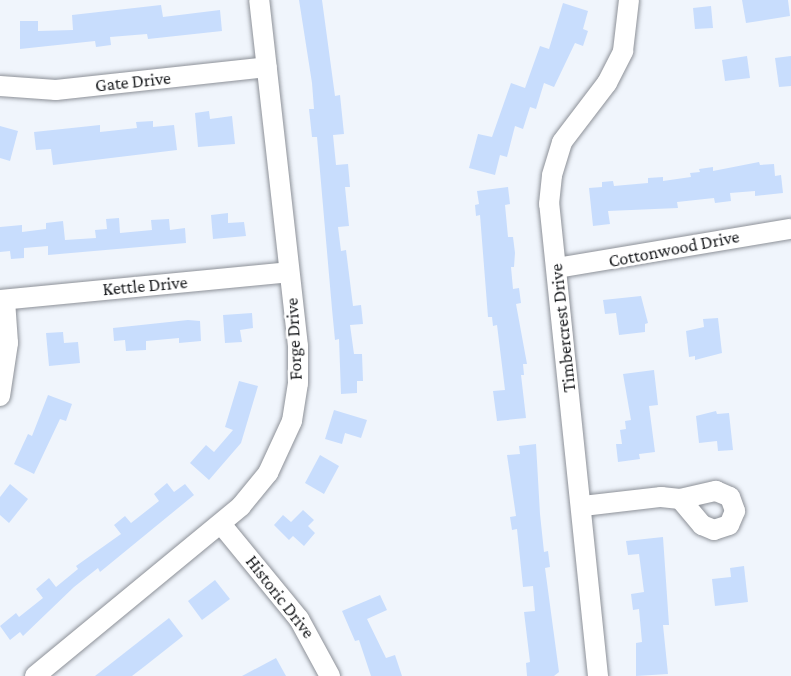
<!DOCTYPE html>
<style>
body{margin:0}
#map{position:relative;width:791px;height:676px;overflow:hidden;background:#f0f5fc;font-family:"Crimson Pro",serif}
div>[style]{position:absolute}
.building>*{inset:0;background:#c8ddfd}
.roads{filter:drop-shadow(0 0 2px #8d9198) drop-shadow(0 0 2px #8d9198)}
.minor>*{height:20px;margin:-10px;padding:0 10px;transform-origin:10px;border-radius:10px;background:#fff}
span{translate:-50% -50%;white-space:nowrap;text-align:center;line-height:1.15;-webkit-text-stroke:5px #fff;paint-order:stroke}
.street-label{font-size:18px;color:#191b1e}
</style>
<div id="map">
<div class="building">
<i style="clip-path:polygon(299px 0,322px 0,335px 96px,340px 95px,344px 134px,333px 135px,336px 165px,348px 164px,350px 187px,345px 187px,349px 226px,338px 227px,341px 251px,346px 250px,353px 306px,361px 305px,363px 324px,350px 325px,354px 354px,362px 354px,363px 381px,357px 381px,357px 393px,341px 394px,339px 339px,335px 340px,332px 309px,317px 137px,312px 137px,309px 109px,314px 109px,312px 83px)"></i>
<i style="clip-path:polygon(742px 0,788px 0,790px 16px,746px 23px)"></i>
<i style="clip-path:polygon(563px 3px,588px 11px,583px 29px,588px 31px,583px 46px,575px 43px,554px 87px,544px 83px,536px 109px,530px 107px,523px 129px,515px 126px,507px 157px,500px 155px,495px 175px,469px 168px,478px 134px,492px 137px,511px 83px,525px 88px,540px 46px,549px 49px)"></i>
<i style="clip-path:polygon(161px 5px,163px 17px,220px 10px,222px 31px,148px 39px,147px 34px,110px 37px,111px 45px,96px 47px,95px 41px,20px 49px,20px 21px,38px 21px,38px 31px,73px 30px,72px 15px)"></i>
<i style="clip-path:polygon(711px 6px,713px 28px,695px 29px,693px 8px)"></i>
<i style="clip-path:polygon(747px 56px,750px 78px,725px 81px,722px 60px)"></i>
<i style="clip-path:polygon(791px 56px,791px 86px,779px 87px,775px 58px)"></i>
<i style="clip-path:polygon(209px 111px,210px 119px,232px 116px,235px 144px,198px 147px,195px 113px)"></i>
<i style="clip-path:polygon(153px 121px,153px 127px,174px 125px,177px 150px,53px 165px,51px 149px,36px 150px,34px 132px,100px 125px,100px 132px,137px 128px,136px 122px)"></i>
<i style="clip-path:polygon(0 126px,18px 131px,10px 161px,0 158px)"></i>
<i style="clip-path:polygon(759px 162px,760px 165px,774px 164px,775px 176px,781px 175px,783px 193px,755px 196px,755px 191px,730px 193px,731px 201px,715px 203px,714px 198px,677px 202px,678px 208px,608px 211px,610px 224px,593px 226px,589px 188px,602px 187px,602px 182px,613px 181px,614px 186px,625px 185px,648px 183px,648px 178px,663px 177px,663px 181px,691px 177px,690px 173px,700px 172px,699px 169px,713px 167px,713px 171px)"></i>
<i style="clip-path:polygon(508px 187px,510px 204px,505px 205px,508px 237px,513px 237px,515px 253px,514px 267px,511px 267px,513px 289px,519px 288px,521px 303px,516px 304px,527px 364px,523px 364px,524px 375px,521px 375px,526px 418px,497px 421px,493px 391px,505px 390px,497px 325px,493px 326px,492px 317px,488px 317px,480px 215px,476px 216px,475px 205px,479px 204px,477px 191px)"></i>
<i style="clip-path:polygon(228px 213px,228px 223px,244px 222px,246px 236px,213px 239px,211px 215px)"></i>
<i style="clip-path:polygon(119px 218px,120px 233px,152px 230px,151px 220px,169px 219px,170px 230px,185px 228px,186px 243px,48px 255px,48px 246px,24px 248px,24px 258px,11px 259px,10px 251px,0 252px,0 227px,22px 225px,22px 232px,46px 229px,46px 223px,63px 221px,65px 240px,96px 238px,95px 230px,107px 229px,106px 219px)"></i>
<i style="clip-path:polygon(641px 296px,648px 323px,645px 324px,645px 332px,619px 335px,616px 313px,605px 314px,603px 300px)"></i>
<i style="clip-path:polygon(252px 313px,253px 328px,240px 330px,242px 342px,225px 343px,223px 315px)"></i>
<i style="clip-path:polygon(718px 318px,722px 353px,695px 360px,695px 356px,689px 357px,686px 331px,704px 327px,703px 319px)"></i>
<i style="clip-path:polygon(188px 320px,200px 321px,201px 341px,179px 343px,179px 338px,146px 341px,146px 350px,126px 351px,125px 340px,114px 341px,113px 328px)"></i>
<i style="clip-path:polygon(63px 332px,64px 343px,78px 342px,80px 363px,49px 366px,46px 333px)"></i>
<i style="clip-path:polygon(654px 370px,658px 405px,649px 406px,655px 452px,639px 454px,640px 459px,618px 462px,616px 444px,622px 444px,620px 430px,626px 429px,625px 421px,631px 420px,623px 374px)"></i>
<i style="clip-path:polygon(239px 381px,258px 386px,241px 443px,209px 480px,190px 463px,206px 445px,214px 452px,233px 430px,225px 427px)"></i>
<i style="clip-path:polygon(48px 395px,72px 404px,66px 421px,60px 419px,34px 474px,14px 464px,28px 434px,32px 436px)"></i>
<i style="clip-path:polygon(334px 410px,367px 420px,361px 438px,345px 433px,342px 444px,325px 439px)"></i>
<i style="clip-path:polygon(716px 411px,717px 414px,729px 413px,733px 450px,718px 451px,717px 441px,699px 443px,696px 416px)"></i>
<i style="clip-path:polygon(536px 444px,540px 514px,544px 552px,548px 551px,550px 567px,545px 568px,559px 672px,554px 676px,527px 676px,526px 663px,530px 662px,524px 612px,535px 611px,533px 586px,523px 587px,517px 529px,512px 530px,510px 517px,516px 516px,507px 455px,520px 454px,519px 446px)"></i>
<i style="clip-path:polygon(320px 455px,339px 466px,324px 494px,305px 483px)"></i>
<i style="clip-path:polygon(167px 483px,174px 492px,185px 484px,194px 495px,100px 572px,98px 568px,74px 587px,23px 636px,20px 632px,10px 640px,0 626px,16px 613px,19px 617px,43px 598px,36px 589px,49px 578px,56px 587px,78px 569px,76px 566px,121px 534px,114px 525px,125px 516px,131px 523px,159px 501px,154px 494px)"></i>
<i style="clip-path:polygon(10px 484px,28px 499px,9px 523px,0 515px,0 497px)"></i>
<i style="clip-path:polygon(303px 510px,314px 520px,308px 526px,315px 533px,304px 546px,293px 536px,289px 540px,274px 525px,283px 515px,291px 522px)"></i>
<i style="clip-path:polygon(663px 537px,669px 625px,663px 625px,668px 674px,636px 676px,636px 643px,642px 642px,639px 609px,633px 610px,631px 594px,644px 592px,639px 554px,628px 555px,626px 541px)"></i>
<i style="clip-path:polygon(744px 566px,748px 602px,715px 606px,712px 579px,731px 577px,730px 568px)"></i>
<i style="clip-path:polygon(215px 580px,230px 599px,202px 620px,188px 601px)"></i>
<i style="clip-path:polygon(380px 595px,387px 610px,367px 619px,386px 658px,395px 655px,402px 676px,371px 676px,359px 640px,355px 641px,342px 611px)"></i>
<i style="clip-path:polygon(169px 618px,183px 636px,145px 666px,132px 676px,95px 676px)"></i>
<i style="clip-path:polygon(276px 658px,286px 676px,242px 676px)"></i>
</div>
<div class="roads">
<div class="minor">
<i style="left:0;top:86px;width:56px;rotate:4.1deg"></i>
<i style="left:56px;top:90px;width:212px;rotate:-6.2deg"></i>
<i style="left:557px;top:268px;width:237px;rotate:-9.5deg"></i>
<i style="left:0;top:300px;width:290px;rotate:-5.5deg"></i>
<i style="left:0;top:396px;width:54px;rotate:-81.4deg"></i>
<i style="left:8px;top:343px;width:43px;rotate:-94deg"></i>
<i style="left:716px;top:491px;width:15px;rotate:23deg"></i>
<i style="left:730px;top:497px;width:15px;rotate:70deg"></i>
<i style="left:735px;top:511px;width:15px;rotate:113deg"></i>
<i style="left:729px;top:525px;width:16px;rotate:162deg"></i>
<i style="left:714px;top:530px;width:13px;rotate:-157deg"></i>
<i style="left:702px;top:525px;width:34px;rotate:-130deg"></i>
<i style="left:680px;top:499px;width:37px;rotate:-13deg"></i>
<i style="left:583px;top:506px;width:79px;rotate:-6.6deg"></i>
<i style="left:661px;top:497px;width:19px;rotate:6deg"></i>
<i style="left:221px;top:524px;width:123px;rotate:50.6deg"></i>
<i style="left:299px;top:619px;width:65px;rotate:61.5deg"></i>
<i style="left:35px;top:676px;width:267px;rotate:-39.5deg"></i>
<i style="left:241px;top:506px;width:43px;rotate:-50.7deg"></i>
<i style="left:268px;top:473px;width:57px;rotate:-65.2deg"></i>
<i style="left:292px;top:421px;width:38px;rotate:-81deg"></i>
<i style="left:298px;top:383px;width:37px;rotate:-90deg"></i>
<i style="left:298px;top:346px;width:348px;rotate:-96.4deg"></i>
<i style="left:598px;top:676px;width:475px;rotate:-95.9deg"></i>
<i style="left:549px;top:204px;width:29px;rotate:-84deg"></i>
<i style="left:552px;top:175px;width:34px;rotate:-73deg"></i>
<i style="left:562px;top:142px;width:74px;rotate:-52.7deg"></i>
<i style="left:607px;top:83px;width:36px;rotate:-63deg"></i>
<i style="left:623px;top:51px;width:51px;rotate:-83.3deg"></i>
</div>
</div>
<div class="street-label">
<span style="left:133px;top:82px;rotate:-6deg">Gate Drive</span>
<span style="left:674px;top:249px;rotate:-11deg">Cottonwood Drive</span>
<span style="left:145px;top:286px;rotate:-5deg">Kettle Drive</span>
<span style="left:563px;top:328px;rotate:-96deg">Timbercrest Drive</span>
<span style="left:294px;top:339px;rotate:-93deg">Forge Drive</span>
<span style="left:280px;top:597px;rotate:52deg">Historic Drive</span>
</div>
</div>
